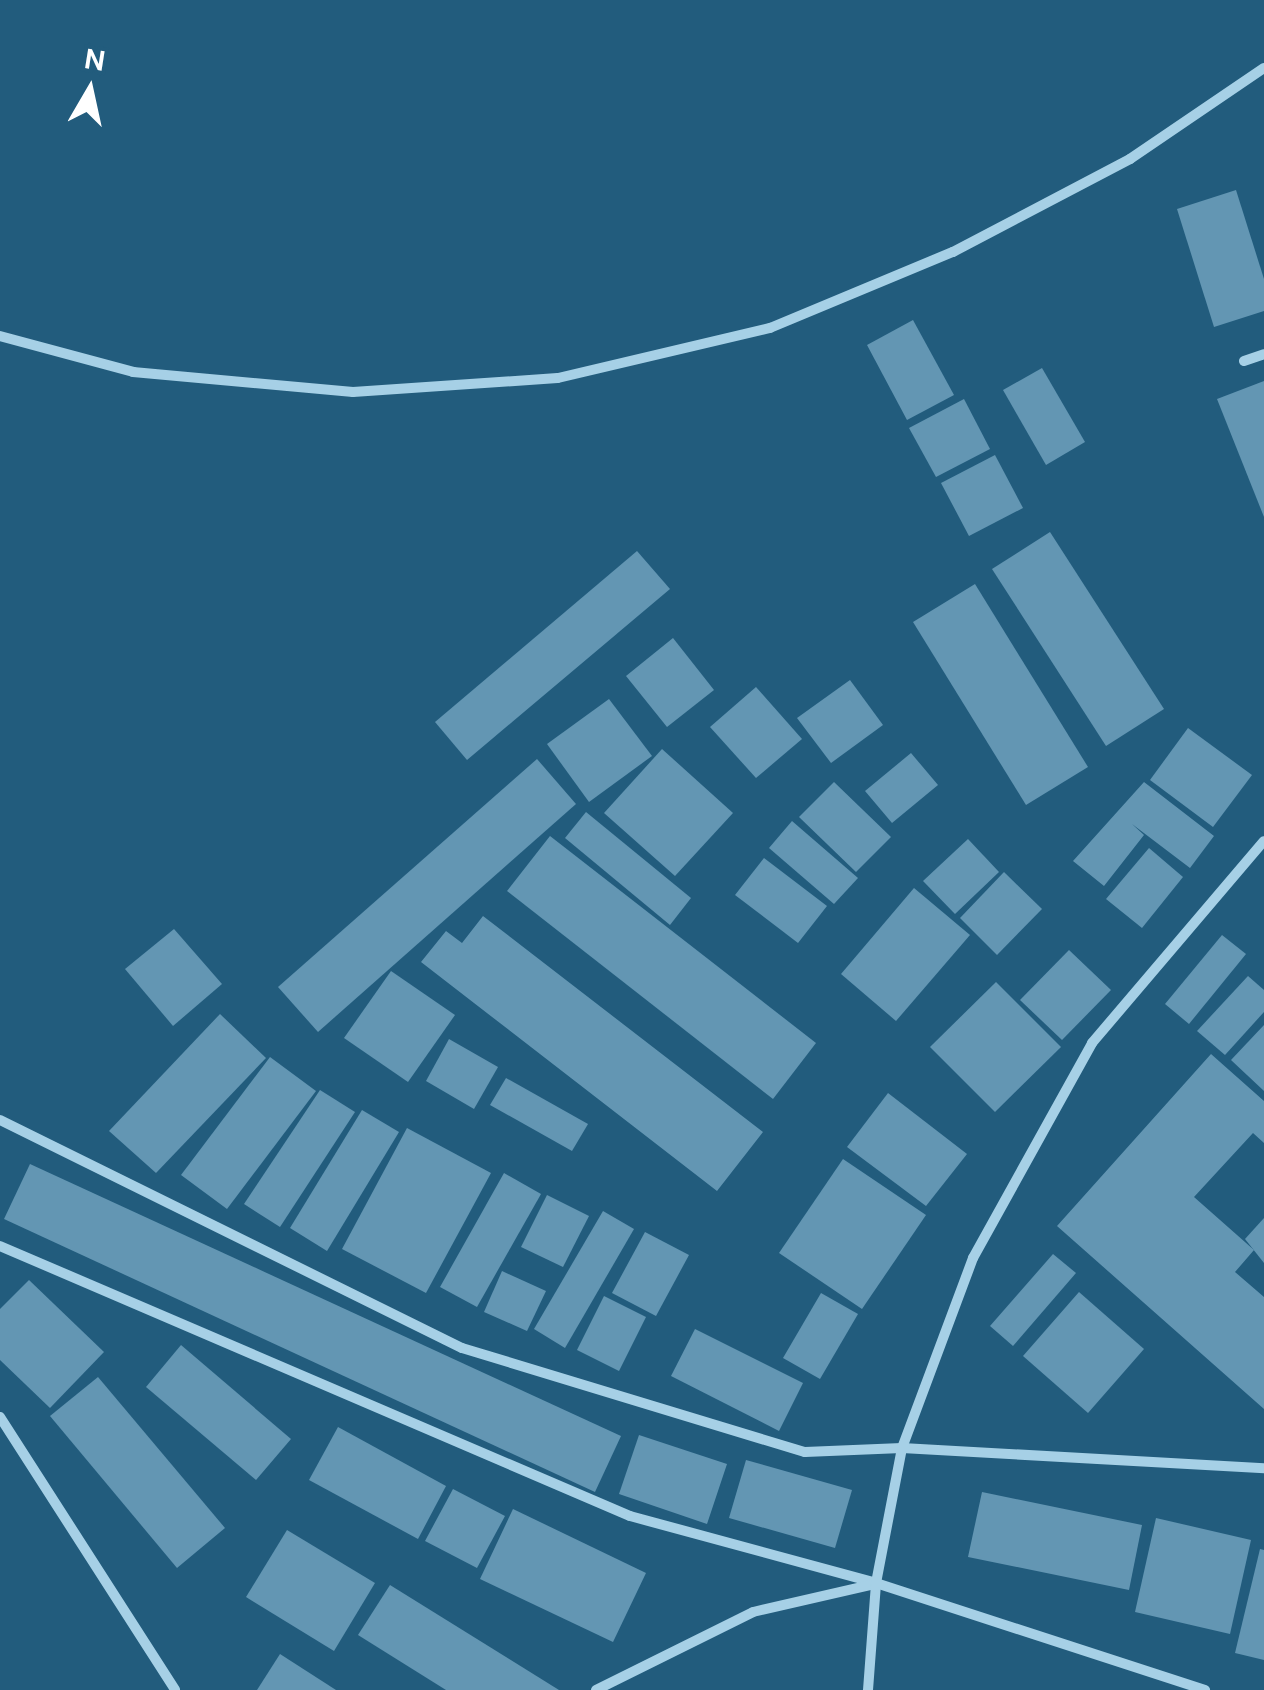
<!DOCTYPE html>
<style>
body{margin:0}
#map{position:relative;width:1264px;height:1690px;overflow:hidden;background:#225c7d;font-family:"DM Sans",sans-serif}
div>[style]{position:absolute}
.building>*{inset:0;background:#6396b3}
.minor>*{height:10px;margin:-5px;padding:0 5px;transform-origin:5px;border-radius:5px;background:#a6d0e6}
span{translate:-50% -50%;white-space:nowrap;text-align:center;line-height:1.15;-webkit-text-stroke:8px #225c7d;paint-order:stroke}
.north{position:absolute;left:40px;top:40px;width:100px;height:100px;-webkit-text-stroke:8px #225c7d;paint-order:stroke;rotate:9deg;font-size:28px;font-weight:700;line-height:40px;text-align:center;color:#fff}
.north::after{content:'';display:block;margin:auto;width:35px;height:45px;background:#fff;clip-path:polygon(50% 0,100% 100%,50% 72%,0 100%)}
</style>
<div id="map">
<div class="building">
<i style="clip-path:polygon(1236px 190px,1264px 279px,1264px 311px,1214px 327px,1177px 209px)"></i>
<i style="clip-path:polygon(913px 320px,954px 395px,907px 420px,867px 345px)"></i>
<i style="clip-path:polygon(1042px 368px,1085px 442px,1046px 465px,1003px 390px)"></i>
<i style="clip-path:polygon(1264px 381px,1264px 517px,1217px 399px)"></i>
<i style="clip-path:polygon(964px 399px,990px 449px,936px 477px,909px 428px)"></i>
<i style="clip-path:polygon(995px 455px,1023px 508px,969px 536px,941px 483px)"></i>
<i style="clip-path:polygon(1050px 532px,1164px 709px,1106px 746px,992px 569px)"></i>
<i style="clip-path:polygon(637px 551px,670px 589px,467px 760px,435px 722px)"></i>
<i style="clip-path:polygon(975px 584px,1088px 767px,1026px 805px,913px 622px)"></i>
<i style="clip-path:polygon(673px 638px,714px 690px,667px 727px,626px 676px)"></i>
<i style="clip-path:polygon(850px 680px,883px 725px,831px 763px,797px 718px)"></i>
<i style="clip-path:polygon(756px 687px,802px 739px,756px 778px,710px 727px)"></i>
<i style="clip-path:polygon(609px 699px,652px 756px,589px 802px,547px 744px)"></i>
<i style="clip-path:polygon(1188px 728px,1252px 775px,1213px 827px,1150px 780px)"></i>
<i style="clip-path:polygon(662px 749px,733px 813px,675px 876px,604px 813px)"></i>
<i style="clip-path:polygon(911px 753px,938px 785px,892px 823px,865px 791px)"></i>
<i style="clip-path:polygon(537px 759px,576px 804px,318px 1032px,278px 987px)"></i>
<i style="clip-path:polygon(834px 782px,891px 837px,856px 872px,799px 817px)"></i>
<i style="clip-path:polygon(1144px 782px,1214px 836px,1190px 868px,1132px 824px,1144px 835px,1104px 886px,1073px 861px)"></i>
<i style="clip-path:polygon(586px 812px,691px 898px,670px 925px,565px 838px)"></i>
<i style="clip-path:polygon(792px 821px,858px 878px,834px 904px,769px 848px)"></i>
<i style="clip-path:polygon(550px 836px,816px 1043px,773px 1099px,507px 891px)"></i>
<i style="clip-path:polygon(968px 839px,999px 872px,955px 914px,923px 881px)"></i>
<i style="clip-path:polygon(1149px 848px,1183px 877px,1142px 928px,1106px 899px)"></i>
<i style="clip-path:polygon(764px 858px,827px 906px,798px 943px,735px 895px)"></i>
<i style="clip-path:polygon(1004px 872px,1042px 909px,997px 955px,960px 918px)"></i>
<i style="clip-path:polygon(914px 888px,970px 935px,896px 1021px,841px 974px)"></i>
<i style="clip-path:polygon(483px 916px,763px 1132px,717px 1191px,421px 962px,446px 931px,462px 943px)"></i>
<i style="clip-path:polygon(174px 929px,222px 984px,173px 1026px,125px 969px)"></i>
<i style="clip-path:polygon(1222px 935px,1246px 954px,1189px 1024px,1165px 1004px)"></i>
<i style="clip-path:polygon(1069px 950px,1111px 990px,1062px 1040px,1020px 1000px)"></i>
<i style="clip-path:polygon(391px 971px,455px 1015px,408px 1082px,344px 1038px)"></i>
<i style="clip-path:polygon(1248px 976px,1264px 990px,1264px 1012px,1225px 1055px,1197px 1031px)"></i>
<i style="clip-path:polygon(996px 982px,1061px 1047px,995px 1112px,930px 1047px)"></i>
<i style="clip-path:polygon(220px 1014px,266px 1058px,156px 1173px,109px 1131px)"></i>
<i style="clip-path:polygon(1264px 1025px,1264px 1091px,1231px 1060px)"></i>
<i style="clip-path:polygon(449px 1039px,498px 1067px,474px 1109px,426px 1081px)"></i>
<i style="clip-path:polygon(1211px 1054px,1264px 1101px,1264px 1143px,1253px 1133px,1194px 1197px,1254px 1250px,1235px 1272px,1264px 1297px,1264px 1409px,1057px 1226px)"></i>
<i style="clip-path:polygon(270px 1057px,316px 1091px,227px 1209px,181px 1175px)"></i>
<i style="clip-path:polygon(506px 1078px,588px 1124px,572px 1151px,490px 1105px)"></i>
<i style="clip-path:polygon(320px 1090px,355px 1112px,280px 1227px,244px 1204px)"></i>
<i style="clip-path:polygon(888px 1093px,967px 1154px,926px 1206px,847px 1147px)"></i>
<i style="clip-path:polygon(362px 1110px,399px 1132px,327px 1251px,290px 1228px)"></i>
<i style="clip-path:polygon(407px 1128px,491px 1173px,426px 1293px,342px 1249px)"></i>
<i style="clip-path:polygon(843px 1159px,926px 1215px,862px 1309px,779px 1253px)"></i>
<i style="clip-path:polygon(30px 1164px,621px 1436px,595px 1492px,4px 1219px)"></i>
<i style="clip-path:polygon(504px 1173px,541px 1194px,477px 1307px,440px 1287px)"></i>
<i style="clip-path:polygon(547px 1195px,589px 1216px,563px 1267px,521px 1247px)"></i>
<i style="clip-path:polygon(603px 1211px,634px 1229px,565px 1348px,534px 1329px)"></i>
<i style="clip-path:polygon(1264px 1218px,1264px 1263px,1245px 1239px)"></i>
<i style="clip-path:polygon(645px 1232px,689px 1255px,656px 1316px,612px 1293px)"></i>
<i style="clip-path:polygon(1053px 1254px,1076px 1273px,1013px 1346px,990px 1326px)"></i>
<i style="clip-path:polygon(502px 1271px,546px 1291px,527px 1331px,484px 1312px)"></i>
<i style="clip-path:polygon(29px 1280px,104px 1352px,50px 1408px,0 1360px,0 1309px)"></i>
<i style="clip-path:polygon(1079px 1292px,1144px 1349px,1088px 1413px,1023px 1356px)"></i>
<i style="clip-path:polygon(821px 1293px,858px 1314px,820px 1379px,783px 1358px)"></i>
<i style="clip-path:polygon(604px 1296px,646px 1317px,619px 1371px,577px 1350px)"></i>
<i style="clip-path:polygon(695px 1329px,803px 1383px,779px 1431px,671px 1376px)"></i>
<i style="clip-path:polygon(181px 1345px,291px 1439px,256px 1480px,146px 1387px)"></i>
<i style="clip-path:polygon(98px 1377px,225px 1528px,177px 1568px,50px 1416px)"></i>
<i style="clip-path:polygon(338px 1427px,446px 1486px,418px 1539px,309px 1480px)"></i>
<i style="clip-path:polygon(639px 1435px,727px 1464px,707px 1524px,619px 1494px)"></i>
<i style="clip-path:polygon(746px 1460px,852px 1490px,835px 1548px,729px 1518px)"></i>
<i style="clip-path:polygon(453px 1489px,505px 1516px,477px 1568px,425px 1541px)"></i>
<i style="clip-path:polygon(982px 1492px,1142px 1525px,1129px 1590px,968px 1557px)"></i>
<i style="clip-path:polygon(513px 1509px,646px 1573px,613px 1642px,480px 1579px)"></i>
<i style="clip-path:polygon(1156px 1518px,1251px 1540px,1230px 1634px,1135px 1612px)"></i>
<i style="clip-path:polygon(287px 1530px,375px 1583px,334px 1651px,246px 1597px)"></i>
<i style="clip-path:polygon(1260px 1549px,1264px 1550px,1264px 1660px,1235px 1653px)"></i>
<i style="clip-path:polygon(390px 1585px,559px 1690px,446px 1690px,358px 1635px)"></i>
<i style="clip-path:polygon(280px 1654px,336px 1690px,257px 1690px)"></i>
</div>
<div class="minor">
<i style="left:0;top:336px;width:138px;rotate:15.1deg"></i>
<i style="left:133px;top:372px;width:221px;rotate:5.2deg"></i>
<i style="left:353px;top:392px;width:205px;rotate:-3.9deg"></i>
<i style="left:558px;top:378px;width:218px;rotate:-13.3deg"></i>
<i style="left:770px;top:328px;width:198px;rotate:-22.6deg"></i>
<i style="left:953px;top:252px;width:200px;rotate:-27.7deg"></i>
<i style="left:1130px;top:159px;width:162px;rotate:-34.2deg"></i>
<i style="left:1244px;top:361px;width:21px;rotate:-19deg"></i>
<i style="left:0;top:1120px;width:515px;rotate:26.27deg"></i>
<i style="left:462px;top:1348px;width:358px;rotate:16.9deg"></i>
<i style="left:805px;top:1452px;width:97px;rotate:-2.4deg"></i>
<i style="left:902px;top:1448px;width:363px;rotate:3.2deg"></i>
<i style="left:0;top:1246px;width:685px;rotate:23.2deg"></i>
<i style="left:630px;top:1516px;width:255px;rotate:15.2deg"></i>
<i style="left:876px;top:1583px;width:346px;rotate:18deg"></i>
<i style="left:0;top:1417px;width:324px;rotate:57.3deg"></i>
<i style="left:596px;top:1690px;width:175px;rotate:-26.4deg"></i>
<i style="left:753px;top:1612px;width:120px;rotate:-13deg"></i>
<i style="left:868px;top:1690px;width:107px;rotate:-85.7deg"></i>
<i style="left:876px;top:1583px;width:137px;rotate:-79.1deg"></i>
<i style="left:902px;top:1448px;width:203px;rotate:-69.5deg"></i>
<i style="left:973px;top:1258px;width:246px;rotate:-61deg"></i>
<i style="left:1092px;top:1043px;width:265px;rotate:-49.6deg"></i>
</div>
<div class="north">N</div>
</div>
